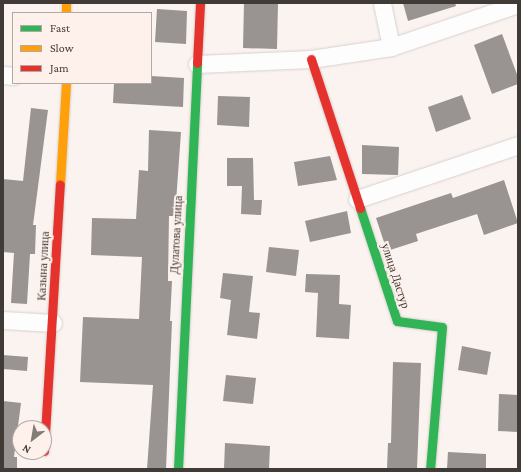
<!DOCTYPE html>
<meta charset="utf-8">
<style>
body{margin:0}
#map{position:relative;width:521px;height:472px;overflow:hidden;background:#faf3f0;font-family:"Crimson Pro",serif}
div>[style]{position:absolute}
.building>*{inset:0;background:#999391}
.roads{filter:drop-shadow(0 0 1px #d7d1ce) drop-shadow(0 0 1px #d7d1ce)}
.street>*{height:17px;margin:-8.5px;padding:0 8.5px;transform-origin:8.5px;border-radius:8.5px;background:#fefdfd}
.fast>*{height:9px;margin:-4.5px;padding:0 4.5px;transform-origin:4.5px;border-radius:4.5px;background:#30b455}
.slow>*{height:9px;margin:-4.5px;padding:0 4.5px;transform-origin:4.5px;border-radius:4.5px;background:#ff9f0a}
.jam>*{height:9px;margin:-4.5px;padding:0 4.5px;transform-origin:4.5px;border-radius:4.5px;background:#e5322d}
span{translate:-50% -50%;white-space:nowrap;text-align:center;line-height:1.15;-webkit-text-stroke:4px #fef1ec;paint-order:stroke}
.street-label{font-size:12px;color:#413b38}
.frame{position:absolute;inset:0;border:4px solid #413b38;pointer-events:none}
.legend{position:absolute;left:12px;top:12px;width:140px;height:72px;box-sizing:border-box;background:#fef1ec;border:1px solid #b2a8a4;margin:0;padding:5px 7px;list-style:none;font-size:12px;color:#413b38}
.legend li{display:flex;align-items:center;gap:8px;height:20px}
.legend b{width:20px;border:1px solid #b2a8a4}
.north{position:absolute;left:12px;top:420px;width:40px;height:40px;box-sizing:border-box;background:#fef1ec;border:1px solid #b2a8a4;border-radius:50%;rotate:211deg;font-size:11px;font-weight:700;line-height:16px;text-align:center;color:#413b38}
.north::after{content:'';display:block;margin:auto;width:14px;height:18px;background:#827b78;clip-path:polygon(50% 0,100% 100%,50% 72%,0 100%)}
</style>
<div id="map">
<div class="building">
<i style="clip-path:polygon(244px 3px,278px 3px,277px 49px,243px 48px)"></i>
<i style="clip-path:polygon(403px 3px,455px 3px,456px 6px,408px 21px)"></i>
<i style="clip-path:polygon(157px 9px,187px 11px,186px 44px,155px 42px)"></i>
<i style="clip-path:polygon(502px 34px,518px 77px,518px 84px,492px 94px,474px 45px)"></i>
<i style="clip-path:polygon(151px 76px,184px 78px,183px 107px,113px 103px,114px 83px,151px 83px)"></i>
<i style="clip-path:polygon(462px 95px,471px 119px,436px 132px,428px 107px)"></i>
<i style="clip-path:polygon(218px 96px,250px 97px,249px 127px,217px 125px)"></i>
<i style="clip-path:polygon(31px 108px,48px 110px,33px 225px,36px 225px,35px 254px,30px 254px,27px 304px,11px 303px,14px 253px,3px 252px,3px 179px,23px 181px)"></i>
<i style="clip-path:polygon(149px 130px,181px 132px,175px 216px,169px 216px,168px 281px,172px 281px,170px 321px,172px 321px,166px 469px,147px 469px,153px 385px,80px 382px,83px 317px,139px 319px,142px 257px,91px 255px,92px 218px,136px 219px,139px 170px,148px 171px)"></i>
<i style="clip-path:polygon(362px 145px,399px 147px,398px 175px,362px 174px)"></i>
<i style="clip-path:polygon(330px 156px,337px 180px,298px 186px,294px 162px)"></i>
<i style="clip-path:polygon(227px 158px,253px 158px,254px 200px,262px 200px,261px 215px,241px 214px,242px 186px,227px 186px)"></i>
<i style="clip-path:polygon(504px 180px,518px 223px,484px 235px,477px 214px,416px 234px,418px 241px,387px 251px,376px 218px,451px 193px,453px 198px)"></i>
<i style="clip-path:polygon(347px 211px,351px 233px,310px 242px,305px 221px)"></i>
<i style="clip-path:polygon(269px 247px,299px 250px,296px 276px,266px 272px)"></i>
<i style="clip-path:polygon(223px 273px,253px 276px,249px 312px,260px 313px,257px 339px,227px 335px,231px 300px,220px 298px)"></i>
<i style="clip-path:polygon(306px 274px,340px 275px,339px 304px,351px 305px,349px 339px,316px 337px,318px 293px,305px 292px)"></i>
<i style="clip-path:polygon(462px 346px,491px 352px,487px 375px,458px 370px)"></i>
<i style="clip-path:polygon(3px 355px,28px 357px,27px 371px,3px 369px)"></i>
<i style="clip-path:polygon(393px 362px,421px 363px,417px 469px,387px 469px,388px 443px,391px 443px)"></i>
<i style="clip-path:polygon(226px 375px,256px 378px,253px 404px,223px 401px)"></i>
<i style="clip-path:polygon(499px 394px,518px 395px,518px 432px,498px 431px)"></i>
<i style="clip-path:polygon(3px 401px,21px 403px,14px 457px,17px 457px,17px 469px,3px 469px)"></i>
<i style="clip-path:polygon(225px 443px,270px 446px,269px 469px,224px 469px)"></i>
<i style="clip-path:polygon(448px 452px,486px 454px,486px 469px,447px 469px)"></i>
</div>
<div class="roads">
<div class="street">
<i style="left:382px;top:3px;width:45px;rotate:78.4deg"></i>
<i style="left:197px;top:64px;width:114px;rotate:-2.5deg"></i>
<i style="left:311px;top:59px;width:81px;rotate:-8.5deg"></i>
<i style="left:391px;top:47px;width:134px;rotate:-18.7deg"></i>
<i style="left:3px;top:75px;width:10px;rotate:6deg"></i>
<i style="left:357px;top:199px;width:170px;rotate:-18.5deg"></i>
<i style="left:3px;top:320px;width:50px;rotate:3.4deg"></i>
</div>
<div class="fast">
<i style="left:360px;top:208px;width:119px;rotate:71.9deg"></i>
<i style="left:397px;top:321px;width:45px;rotate:7.6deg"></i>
<i style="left:442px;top:327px;width:143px;rotate:94.8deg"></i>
<i style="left:178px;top:469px;width:406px;rotate:-87.3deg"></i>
</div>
<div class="slow">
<i style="left:66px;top:3px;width:10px;rotate:90deg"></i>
<i style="left:60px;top:184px;width:101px;rotate:-86.6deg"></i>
</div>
<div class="jam">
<i style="left:311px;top:59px;width:157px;rotate:71.8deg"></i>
<i style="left:197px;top:63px;width:60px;rotate:-87.1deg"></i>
<i style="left:44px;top:451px;width:267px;rotate:-86.6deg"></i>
</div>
</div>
<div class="street-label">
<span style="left:177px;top:235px;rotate:-87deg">Дулатова улица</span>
<span style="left:44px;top:266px;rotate:-87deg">Казына улица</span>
<span style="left:395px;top:276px;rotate:72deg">улица Дастур</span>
</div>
<div class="frame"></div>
<ul class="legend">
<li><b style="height:5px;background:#30b455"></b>Fast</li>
<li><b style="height:5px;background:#ff9f0a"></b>Slow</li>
<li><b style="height:5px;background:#e5322d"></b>Jam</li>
</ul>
<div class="north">N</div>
</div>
